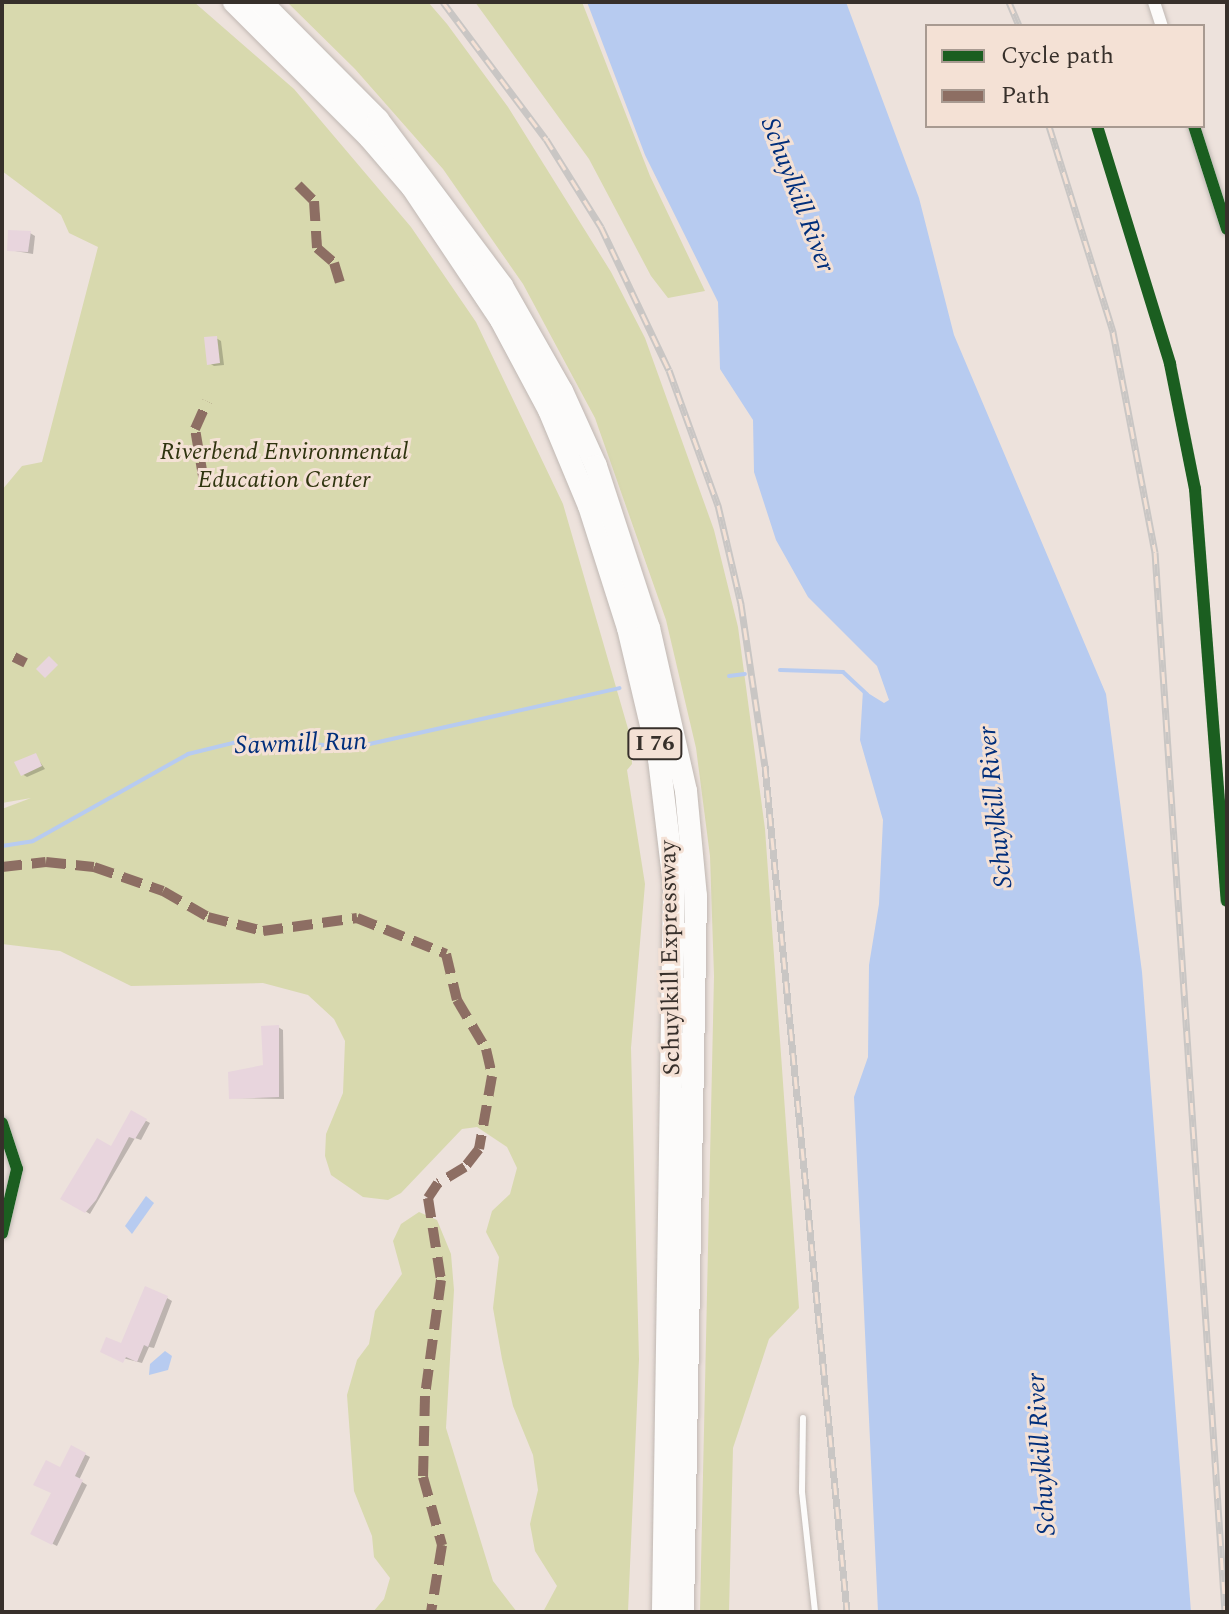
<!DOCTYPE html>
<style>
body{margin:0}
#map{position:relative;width:1229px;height:1614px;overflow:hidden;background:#ede2dc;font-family:Spectral,serif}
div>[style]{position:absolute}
.green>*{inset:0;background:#d8d9ae}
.water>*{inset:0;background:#b7cbf0}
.shadow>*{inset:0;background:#0003}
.stream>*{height:4px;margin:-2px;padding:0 2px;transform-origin:2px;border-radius:2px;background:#b7cbf0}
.building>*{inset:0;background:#e8d5dd}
.roads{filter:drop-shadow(0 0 2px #c0b8b3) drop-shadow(0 0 2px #c0b8b3)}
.lane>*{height:6px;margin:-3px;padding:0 3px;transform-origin:3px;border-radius:3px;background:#fcfbfa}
.street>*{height:12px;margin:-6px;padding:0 6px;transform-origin:6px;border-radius:6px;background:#fcfbfa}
.highway>*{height:22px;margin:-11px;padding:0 11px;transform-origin:11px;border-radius:11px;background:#fcfbfa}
.rail>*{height:7px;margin-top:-3.5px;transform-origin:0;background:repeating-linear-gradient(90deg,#f4e1d5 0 12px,#c9c6c4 0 24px);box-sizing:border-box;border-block:2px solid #c9c6c4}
.quiet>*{height:10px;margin-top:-5px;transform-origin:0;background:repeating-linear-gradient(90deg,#8d6e63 0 20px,transparent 0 30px)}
.cycleway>*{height:12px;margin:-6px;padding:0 6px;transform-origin:6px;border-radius:6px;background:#1b5e20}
span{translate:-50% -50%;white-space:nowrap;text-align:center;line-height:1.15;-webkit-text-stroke:6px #f4e1d5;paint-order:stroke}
.shield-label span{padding:2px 6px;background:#f4e1d5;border:2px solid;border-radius:6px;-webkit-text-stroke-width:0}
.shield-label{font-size:22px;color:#37302b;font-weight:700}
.park-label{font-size:24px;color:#2f340f;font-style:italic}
.street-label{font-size:24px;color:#37302b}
.water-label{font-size:26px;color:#002e7b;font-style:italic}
.frame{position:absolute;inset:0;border:4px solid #37302b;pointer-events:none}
.legend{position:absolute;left:925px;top:24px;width:280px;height:104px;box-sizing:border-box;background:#f4e1d5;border:2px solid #a89a91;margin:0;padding:10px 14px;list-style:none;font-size:24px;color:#37302b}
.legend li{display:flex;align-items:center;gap:16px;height:40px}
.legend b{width:40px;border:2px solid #a89a91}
</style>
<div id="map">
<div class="green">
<i style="clip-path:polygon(2px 2px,194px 2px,294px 89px,411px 227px,476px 322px,563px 504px,631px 739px,632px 764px,627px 770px,645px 884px,631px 1048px,639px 1359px,628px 1612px,543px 1612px,557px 1586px,535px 1551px,530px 1524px,538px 1490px,533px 1455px,513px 1406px,502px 1359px,493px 1308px,499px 1257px,486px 1232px,492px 1211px,510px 1194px,517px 1168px,507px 1147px,477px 1127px,462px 1129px,401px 1193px,388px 1200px,363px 1197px,331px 1175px,325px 1156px,326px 1134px,343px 1093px,345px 1041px,334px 1019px,308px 995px,263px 983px,131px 986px,60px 951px,2px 944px,2px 809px,31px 798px,2px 803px,2px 490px,22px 466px,42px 462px,98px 247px,69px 233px,61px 215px,2px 171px)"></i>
<i style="clip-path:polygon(287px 2px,428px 2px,447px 24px,508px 107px,611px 272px,645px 338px,714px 530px,738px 627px,765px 829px,799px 1308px,769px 1339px,733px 1448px,729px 1612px,700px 1612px,714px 976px,710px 856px,696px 748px,666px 620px,595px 418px,523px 284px,443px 169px,355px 69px)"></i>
<i style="clip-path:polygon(475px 2px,582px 2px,650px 176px,705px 291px,668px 298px,651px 276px,589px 159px)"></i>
<i style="clip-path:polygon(419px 1212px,437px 1220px,451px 1254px,454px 1290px,446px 1428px,493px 1581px,517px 1612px,373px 1612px,384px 1599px,390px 1578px,374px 1557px,372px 1536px,354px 1491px,347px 1395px,357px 1360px,369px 1344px,375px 1311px,402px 1274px,393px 1241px,401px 1224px)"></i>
</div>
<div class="water">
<i style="clip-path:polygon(587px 2px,846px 2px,919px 198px,954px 335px,1106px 694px,1142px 972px,1191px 1612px,878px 1612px,854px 1097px,868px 1057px,869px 965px,879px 904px,883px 820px,860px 740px,863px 690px,884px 703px,889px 700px,877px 666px,808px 597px,776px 540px,754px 472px,753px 420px,720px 369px,718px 302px,645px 155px)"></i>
<i style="clip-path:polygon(146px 1196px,154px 1203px,132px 1234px,125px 1226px)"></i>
<i style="clip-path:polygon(165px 1351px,172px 1356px,168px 1370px,149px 1375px,150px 1364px)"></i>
</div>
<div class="shadow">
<i style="clip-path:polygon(30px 233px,35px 236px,33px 254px,9px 250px)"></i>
<i style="clip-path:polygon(216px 338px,221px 341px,224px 365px,214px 366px,209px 363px)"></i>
<i style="clip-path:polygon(35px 755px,45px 769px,27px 777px,22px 774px)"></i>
<i style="clip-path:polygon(278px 1027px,283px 1030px,284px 1099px,231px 1098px,265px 1066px)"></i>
<i style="clip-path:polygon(132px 1113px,150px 1123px,141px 1140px,135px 1138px,90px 1214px,63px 1198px,112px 1148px)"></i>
<i style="clip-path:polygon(167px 1298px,172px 1301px,154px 1348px,149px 1347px,142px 1363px,107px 1354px,122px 1346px)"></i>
<i style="clip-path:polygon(72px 1448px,90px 1457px,79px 1480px,87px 1485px,57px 1546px,33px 1534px)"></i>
</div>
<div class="stream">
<i style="left:780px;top:670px;width:63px;rotate:1.8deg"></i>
<i style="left:843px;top:672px;width:33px;rotate:43deg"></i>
<i style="left:729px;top:676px;width:16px;rotate:-7deg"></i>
<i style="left:2px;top:846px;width:31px;rotate:-9deg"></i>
<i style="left:33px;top:841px;width:178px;rotate:-29.3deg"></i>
<i style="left:188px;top:754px;width:59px;rotate:-13.8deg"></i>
<i style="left:245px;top:740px;width:111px;rotate:3.6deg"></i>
<i style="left:356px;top:747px;width:270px;rotate:-12.6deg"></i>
</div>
<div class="building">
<i style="clip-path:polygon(8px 230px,31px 231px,28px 252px,7px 251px)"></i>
<i style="clip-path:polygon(217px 336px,220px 363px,207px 365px,204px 337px)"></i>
<i style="clip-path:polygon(49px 656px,58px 665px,45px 678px,36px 669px)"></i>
<i style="clip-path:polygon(36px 753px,42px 766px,21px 776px,14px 762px)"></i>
<i style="clip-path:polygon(279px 1025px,279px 1097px,229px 1099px,228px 1072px,263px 1065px,261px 1026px)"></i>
<i style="clip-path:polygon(131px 1110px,147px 1119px,135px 1139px,129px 1137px,96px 1200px,85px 1213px,60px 1199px,97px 1138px,111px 1146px)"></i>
<i style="clip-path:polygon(145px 1286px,168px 1296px,148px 1347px,144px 1345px,137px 1362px,126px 1357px,123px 1363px,100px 1352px,106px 1337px,121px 1343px)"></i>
<i style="clip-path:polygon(71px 1445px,86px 1453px,75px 1476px,83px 1480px,52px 1545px,30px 1534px,51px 1493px,33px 1485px,46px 1460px,60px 1467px)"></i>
</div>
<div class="roads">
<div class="lane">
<i style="left:803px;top:1418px;width:74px;rotate:90.8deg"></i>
<i style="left:802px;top:1492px;width:121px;rotate:83.8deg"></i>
</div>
<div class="street">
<i style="left:1154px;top:2px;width:25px;rotate:72deg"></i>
<i style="left:1194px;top:126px;width:108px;rotate:72.2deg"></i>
<i style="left:2px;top:1123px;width:48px;rotate:71.9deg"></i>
<i style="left:17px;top:1169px;width:66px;rotate:103.2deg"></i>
</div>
<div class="highway">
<i style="left:234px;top:2px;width:192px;rotate:45deg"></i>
<i style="left:370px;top:138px;width:65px;rotate:49.4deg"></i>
<i style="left:412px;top:187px;width:160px;rotate:56.2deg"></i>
<i style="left:501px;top:320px;width:102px;rotate:61.9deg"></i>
<i style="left:549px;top:410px;width:104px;rotate:67.4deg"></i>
<i style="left:589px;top:506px;width:128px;rotate:72.3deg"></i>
<i style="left:628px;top:628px;width:135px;rotate:76.7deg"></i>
<i style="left:659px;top:759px;width:127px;rotate:83.2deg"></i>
<i style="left:674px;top:885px;width:727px;rotate:90.87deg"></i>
<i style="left:261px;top:2px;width:166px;rotate:45.2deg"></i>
<i style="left:378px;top:120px;width:207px;rotate:53.2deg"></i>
<i style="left:502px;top:286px;width:121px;rotate:60.3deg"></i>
<i style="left:562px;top:391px;width:82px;rotate:65.6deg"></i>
<i style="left:596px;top:466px;width:170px;rotate:71.9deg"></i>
<i style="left:649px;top:628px;width:167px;rotate:77.2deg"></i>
<i style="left:686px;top:791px;width:105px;rotate:84.6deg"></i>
<i style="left:696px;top:896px;width:716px;rotate:91.04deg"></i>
</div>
</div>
<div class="rail">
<i style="left:443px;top:2px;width:171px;rotate:53.1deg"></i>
<i style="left:546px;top:139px;width:104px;rotate:58deg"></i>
<i style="left:601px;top:227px;width:158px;rotate:64.6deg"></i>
<i style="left:669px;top:370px;width:144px;rotate:70.1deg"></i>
<i style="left:718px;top:505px;width:102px;rotate:76.9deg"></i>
<i style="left:741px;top:604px;width:164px;rotate:81.6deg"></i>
<i style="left:765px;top:766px;width:850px;rotate:84.46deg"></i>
<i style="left:1009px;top:2px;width:26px;rotate:67deg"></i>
<i style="left:1049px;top:126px;width:216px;rotate:72.7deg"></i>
<i style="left:1113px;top:332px;width:224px;rotate:79.2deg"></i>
<i style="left:1155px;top:552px;width:1062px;rotate:86.22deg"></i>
</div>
<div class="quiet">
<i style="left:298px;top:185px;width:23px;rotate:45deg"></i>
<i style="left:314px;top:201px;width:47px;rotate:86.3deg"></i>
<i style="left:317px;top:248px;width:23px;rotate:41deg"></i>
<i style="left:334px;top:263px;width:30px;rotate:73deg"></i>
<i style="left:204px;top:482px;width:54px;rotate:-99.6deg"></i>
<i style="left:195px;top:429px;width:30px;rotate:-66deg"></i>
<i style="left:14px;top:657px;width:13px;rotate:27deg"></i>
<i style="left:2px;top:867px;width:44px;rotate:-6.5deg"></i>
<i style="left:46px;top:862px;width:48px;rotate:5.9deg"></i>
<i style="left:94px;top:867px;width:73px;rotate:19.2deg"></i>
<i style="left:163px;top:891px;width:52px;rotate:30deg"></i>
<i style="left:208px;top:917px;width:57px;rotate:14.3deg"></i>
<i style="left:263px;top:931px;width:95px;rotate:-7.9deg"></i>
<i style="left:357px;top:918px;width:96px;rotate:22deg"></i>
<i style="left:446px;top:954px;width:47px;rotate:76.6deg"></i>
<i style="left:457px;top:1000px;width:57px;rotate:59.4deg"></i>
<i style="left:486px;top:1049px;width:28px;rotate:77deg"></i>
<i style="left:492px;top:1076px;width:74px;rotate:100.1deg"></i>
<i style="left:479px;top:1149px;width:23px;rotate:128deg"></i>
<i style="left:465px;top:1167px;width:31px;rotate:149deg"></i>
<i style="left:438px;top:1183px;width:18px;rotate:124deg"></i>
<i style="left:428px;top:1198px;width:83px;rotate:81deg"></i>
<i style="left:441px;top:1280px;width:117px;rotate:97.9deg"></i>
<i style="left:425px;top:1396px;width:81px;rotate:91.4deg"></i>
<i style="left:423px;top:1477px;width:71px;rotate:74.4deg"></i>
<i style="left:442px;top:1545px;width:68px;rotate:99.3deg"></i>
</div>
<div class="cycleway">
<i style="left:1097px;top:126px;width:249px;rotate:72.9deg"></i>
<i style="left:1170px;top:364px;width:127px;rotate:78.7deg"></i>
<i style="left:1195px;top:489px;width:413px;rotate:85.6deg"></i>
<i style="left:1194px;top:126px;width:108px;rotate:72.2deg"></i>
<i style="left:2px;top:1123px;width:48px;rotate:71.9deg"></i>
<i style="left:17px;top:1169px;width:66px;rotate:103.2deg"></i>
</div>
<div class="shield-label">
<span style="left:655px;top:744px">I 76</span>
</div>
<div class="park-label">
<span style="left:284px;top:467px">Riverbend Environmental<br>Education Center</span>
</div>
<div class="street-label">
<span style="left:671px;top:958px;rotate:-91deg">Schuylkill Expressway</span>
</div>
<div class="water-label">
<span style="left:797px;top:195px;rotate:69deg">Schuylkill River</span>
<span style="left:301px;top:744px;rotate:-2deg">Sawmill Run</span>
<span style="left:996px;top:807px;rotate:-96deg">Schuylkill River</span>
<span style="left:1042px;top:1454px;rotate:-94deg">Schuylkill River</span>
</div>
<div class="frame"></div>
<ul class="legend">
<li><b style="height:10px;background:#1b5e20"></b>Cycle path</li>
<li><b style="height:10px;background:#8d6e63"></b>Path</li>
</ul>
</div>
